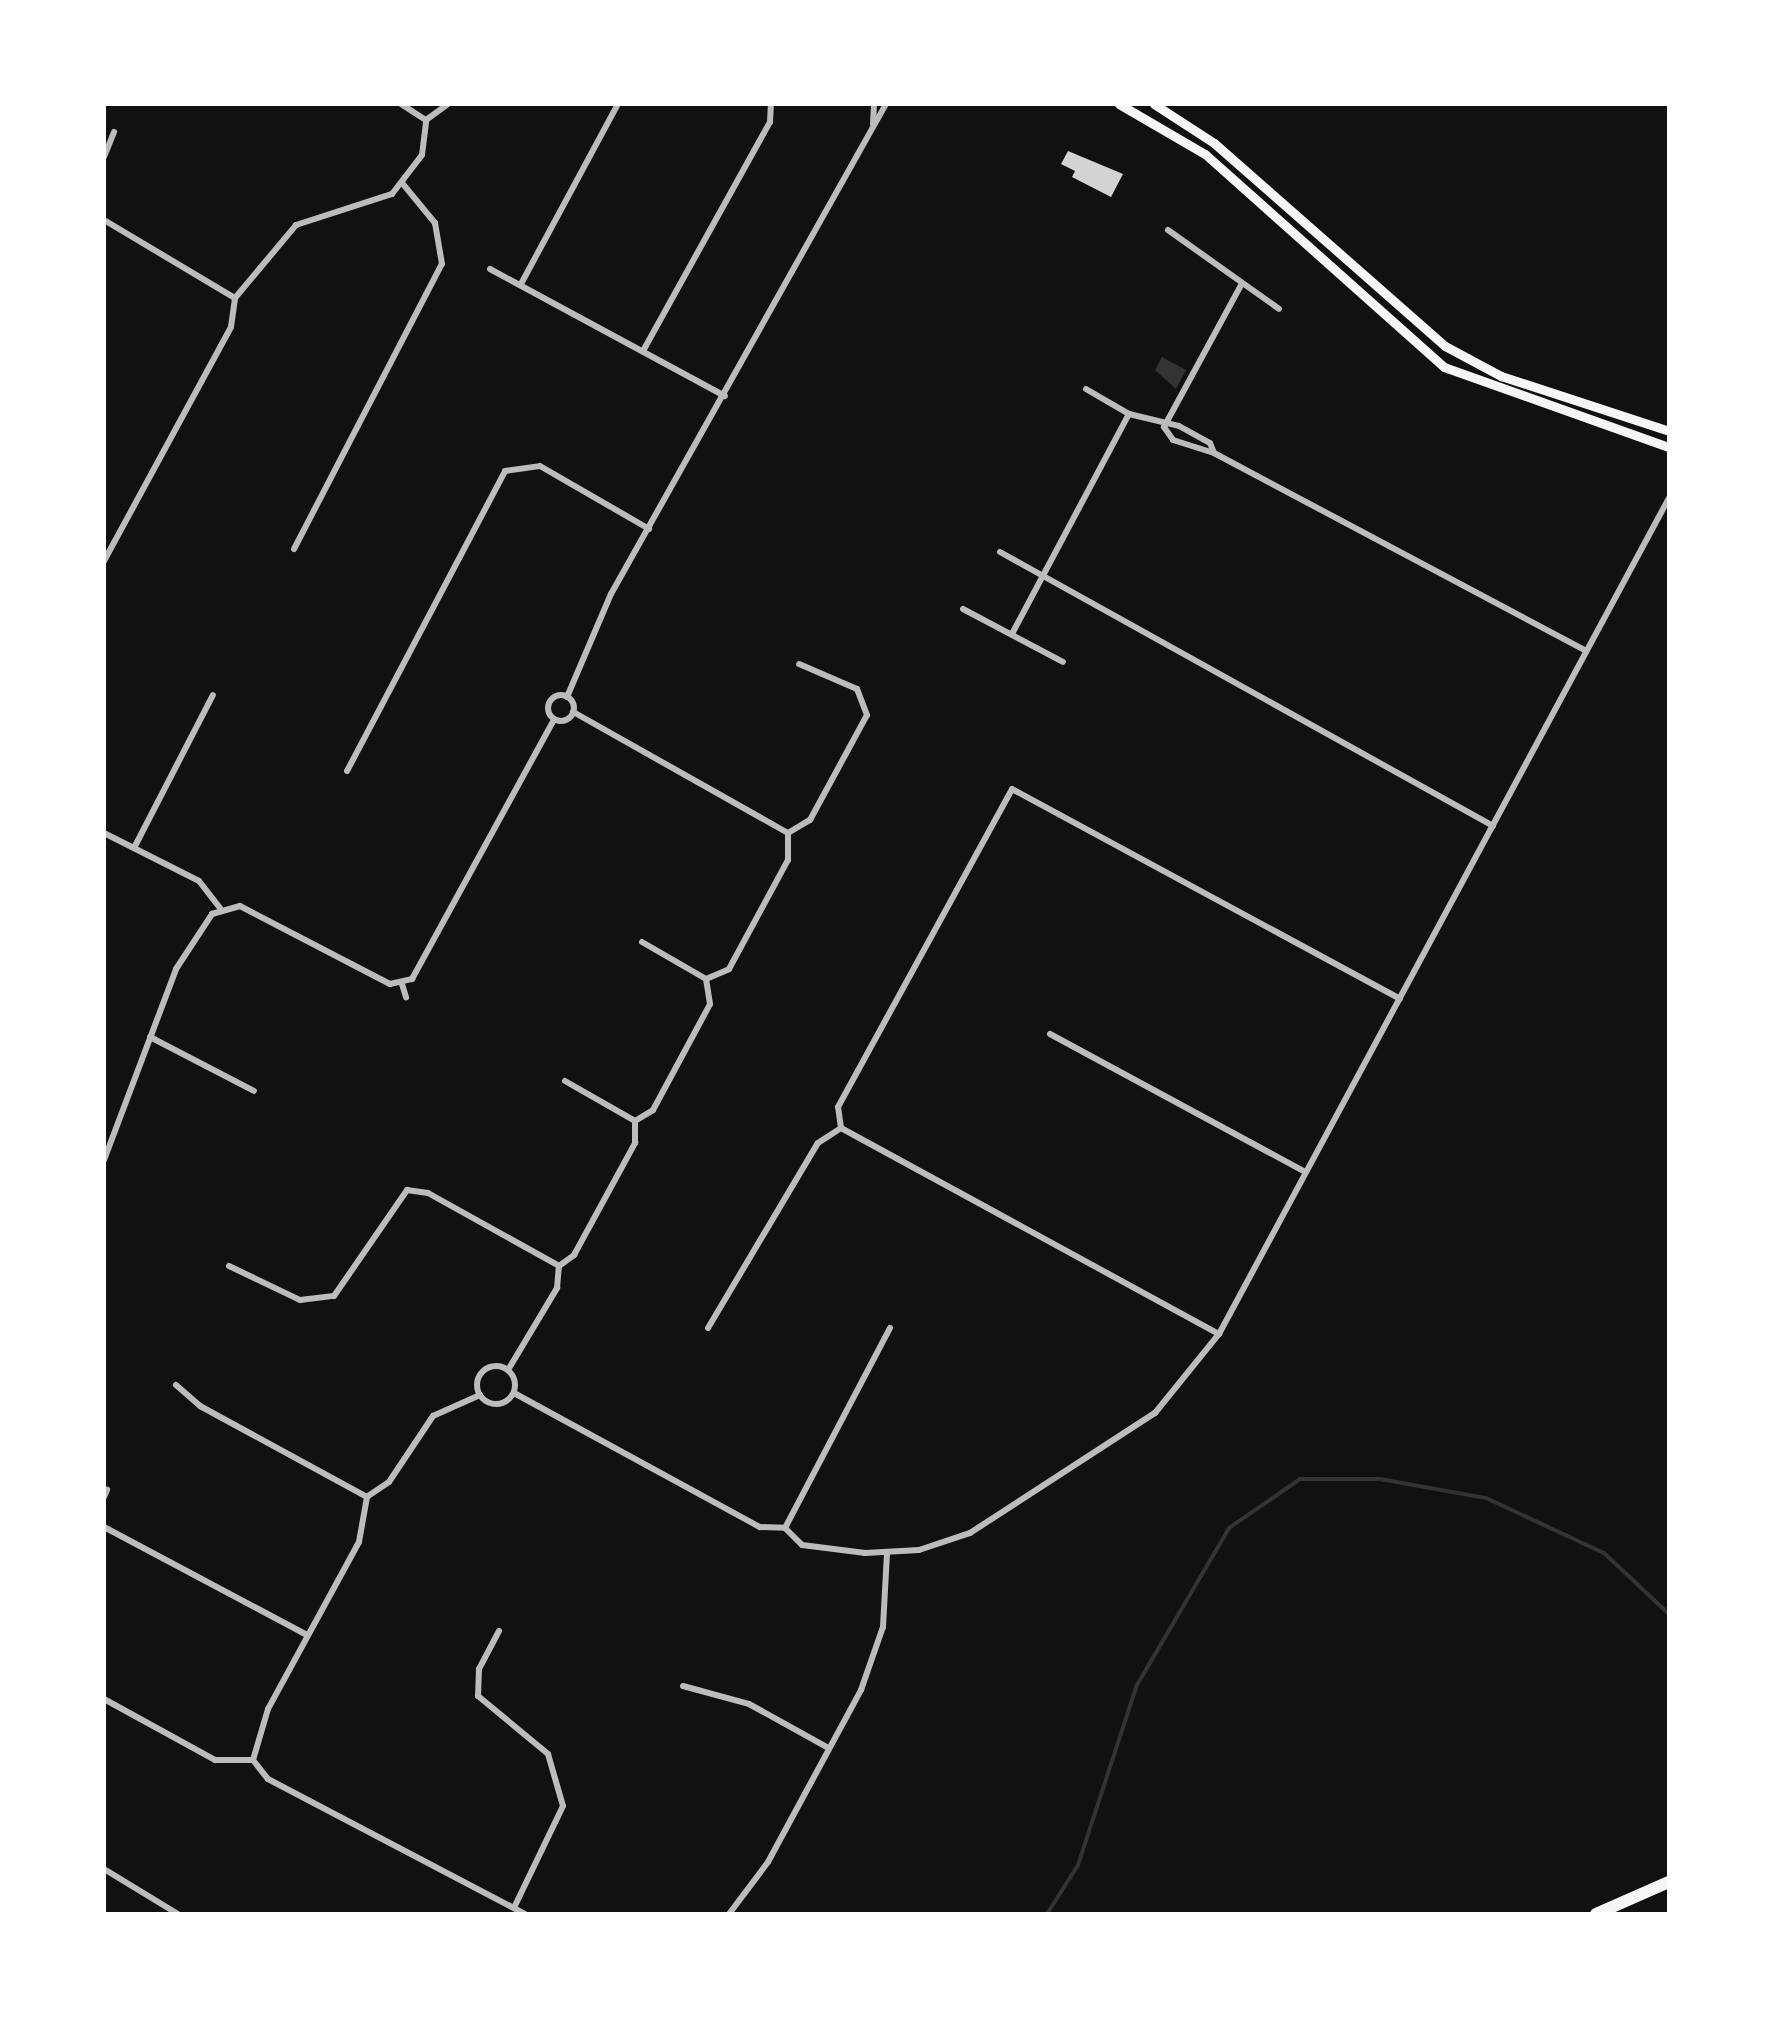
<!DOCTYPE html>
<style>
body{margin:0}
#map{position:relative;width:1773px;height:2018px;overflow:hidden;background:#111;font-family:Raleway,sans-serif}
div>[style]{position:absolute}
.water>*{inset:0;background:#333}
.stream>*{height:4px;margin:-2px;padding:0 2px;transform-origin:2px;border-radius:2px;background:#333}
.building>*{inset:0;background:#d3d3d3}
.minor>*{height:6px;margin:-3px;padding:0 3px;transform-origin:3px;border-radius:3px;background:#bcbcbc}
.minor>.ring{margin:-3px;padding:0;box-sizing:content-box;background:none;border:6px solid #bcbcbc;border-radius:50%}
.secondary>*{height:9px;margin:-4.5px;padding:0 4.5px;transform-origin:4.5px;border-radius:4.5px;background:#f5f5f5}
.motorway>*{height:12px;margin:-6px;padding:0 6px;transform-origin:6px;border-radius:6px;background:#f5f5f5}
span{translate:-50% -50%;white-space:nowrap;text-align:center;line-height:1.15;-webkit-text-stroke:6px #fff;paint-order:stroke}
.frame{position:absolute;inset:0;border:106px solid #fff;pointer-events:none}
</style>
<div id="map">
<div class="water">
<i style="clip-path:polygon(1162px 357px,1186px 370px,1176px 389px,1155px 370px)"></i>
</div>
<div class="stream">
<i style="left:1047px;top:1914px;width:58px;rotate:-57.7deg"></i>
<i style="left:1078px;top:1865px;width:189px;rotate:-71.9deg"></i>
<i style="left:1137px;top:1685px;width:182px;rotate:-59.6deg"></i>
<i style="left:1229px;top:1528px;width:86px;rotate:-34.6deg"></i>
<i style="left:1300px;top:1479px;width:80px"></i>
<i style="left:1380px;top:1479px;width:108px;rotate:10.2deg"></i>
<i style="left:1486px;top:1498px;width:130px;rotate:25deg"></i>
<i style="left:1604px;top:1553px;width:89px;rotate:43.2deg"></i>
</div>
<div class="building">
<i style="clip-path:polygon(1068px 151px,1123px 174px,1111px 197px,1072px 177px,1075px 171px,1061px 164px)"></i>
</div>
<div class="minor">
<i style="left:401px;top:104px;width:30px;rotate:33deg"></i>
<i style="left:873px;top:124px;width:20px;rotate:-87deg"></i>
<i style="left:104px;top:157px;width:27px;rotate:-68deg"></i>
<i style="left:104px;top:220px;width:152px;rotate:30.8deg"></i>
<i style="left:1168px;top:230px;width:136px;rotate:35.4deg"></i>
<i style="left:490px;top:269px;width:267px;rotate:28.4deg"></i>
<i style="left:521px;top:284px;width:204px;rotate:-61.7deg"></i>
<i style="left:643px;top:351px;width:262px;rotate:-61deg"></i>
<i style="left:770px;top:122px;width:18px;rotate:-87deg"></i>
<i style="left:1086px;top:389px;width:50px;rotate:30.2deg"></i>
<i style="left:1129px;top:414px;width:51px;rotate:13.5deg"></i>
<i style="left:1179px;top:426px;width:35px;rotate:29deg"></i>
<i style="left:1210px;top:443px;width:11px;rotate:68deg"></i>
<i style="left:1164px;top:427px;width:16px;rotate:55deg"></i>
<i style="left:1173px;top:440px;width:43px;rotate:17.6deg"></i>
<i style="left:1214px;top:453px;width:421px;rotate:28deg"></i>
<i style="left:1164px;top:427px;width:162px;rotate:-61.5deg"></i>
<i style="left:294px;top:549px;width:321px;rotate:-62.6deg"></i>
<i style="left:442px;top:264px;width:42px;rotate:-99.7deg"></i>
<i style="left:435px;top:223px;width:50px;rotate:-129.4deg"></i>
<i style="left:1000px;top:552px;width:564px;rotate:29.06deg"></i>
<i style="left:104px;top:561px;width:266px;rotate:-61.5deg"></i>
<i style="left:231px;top:327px;width:29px;rotate:-82deg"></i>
<i style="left:235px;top:298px;width:95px;rotate:-50.1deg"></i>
<i style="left:296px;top:225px;width:101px;rotate:-17.9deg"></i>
<i style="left:392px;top:194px;width:49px;rotate:-52.4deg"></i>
<i style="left:422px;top:155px;width:35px;rotate:-83deg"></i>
<i style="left:426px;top:120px;width:27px;rotate:-36deg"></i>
<i style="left:963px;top:609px;width:113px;rotate:27.9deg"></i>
<i style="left:1013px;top:632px;width:247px;rotate:-62deg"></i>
<i class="ring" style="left:548px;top:695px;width:20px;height:20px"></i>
<i style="left:567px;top:697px;width:112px;rotate:-66.9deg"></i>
<i style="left:611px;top:594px;width:562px;rotate:-60.7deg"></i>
<i style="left:347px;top:771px;width:339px;rotate:-62.2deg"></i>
<i style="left:505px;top:471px;width:35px;rotate:-8deg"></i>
<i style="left:540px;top:466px;width:126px;rotate:30deg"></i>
<i style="left:104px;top:833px;width:106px;rotate:26.8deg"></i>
<i style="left:199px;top:881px;width:34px;rotate:52deg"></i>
<i style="left:788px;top:833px;width:26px;rotate:-31deg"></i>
<i style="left:810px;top:820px;width:119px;rotate:-61.5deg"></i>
<i style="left:867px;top:715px;width:28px;rotate:-111deg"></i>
<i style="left:857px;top:689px;width:63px;rotate:-156.7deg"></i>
<i style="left:134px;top:848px;width:172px;rotate:-62.7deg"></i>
<i style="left:642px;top:942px;width:74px;rotate:30deg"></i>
<i style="left:402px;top:984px;width:14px;rotate:73deg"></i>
<i style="left:1050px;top:1034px;width:290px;rotate:28.4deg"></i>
<i style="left:150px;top:1037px;width:117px;rotate:27.4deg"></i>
<i style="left:565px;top:1081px;width:81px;rotate:29.7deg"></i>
<i style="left:841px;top:1128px;width:21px;rotate:-98deg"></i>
<i style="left:838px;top:1107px;width:362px;rotate:-61.3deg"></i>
<i style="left:1012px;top:789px;width:441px;rotate:28.4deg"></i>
<i style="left:841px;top:1128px;width:430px;rotate:28.6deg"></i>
<i style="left:104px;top:1160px;width:204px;rotate:-69.3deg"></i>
<i style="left:176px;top:969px;width:66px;rotate:-56.8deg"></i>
<i style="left:212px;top:914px;width:29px;rotate:-16deg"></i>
<i style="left:240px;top:906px;width:169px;rotate:27.5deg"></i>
<i style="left:390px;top:984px;width:23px;rotate:-13deg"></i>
<i style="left:412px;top:979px;width:295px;rotate:-61.3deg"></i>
<i style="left:229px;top:1266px;width:79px;rotate:25.6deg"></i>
<i style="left:300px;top:1300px;width:34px;rotate:-7deg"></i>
<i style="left:334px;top:1296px;width:129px;rotate:-55.4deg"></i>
<i style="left:407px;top:1190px;width:21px;rotate:8deg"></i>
<i style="left:428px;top:1193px;width:150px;rotate:29.1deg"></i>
<i style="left:708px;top:1328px;width:215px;rotate:-59.3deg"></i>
<i style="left:818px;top:1143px;width:27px;rotate:-33deg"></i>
<i class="ring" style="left:477px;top:1366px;width:32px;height:32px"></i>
<i style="left:508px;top:1370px;width:96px;rotate:-59.1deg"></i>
<i style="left:557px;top:1288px;width:22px;rotate:-85deg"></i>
<i style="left:559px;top:1266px;width:19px;rotate:-36deg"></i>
<i style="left:574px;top:1255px;width:128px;rotate:-61.4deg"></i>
<i style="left:635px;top:1143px;width:22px;rotate:-90deg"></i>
<i style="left:635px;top:1121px;width:21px;rotate:-31deg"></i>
<i style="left:653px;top:1110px;width:120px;rotate:-61.7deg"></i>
<i style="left:710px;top:1004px;width:25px;rotate:-99deg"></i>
<i style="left:706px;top:979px;width:25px;rotate:-23deg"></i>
<i style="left:729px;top:969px;width:124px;rotate:-61.6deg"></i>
<i style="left:788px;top:860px;width:27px;rotate:-90deg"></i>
<i style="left:788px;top:833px;width:247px;rotate:-150.6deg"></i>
<i style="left:176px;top:1385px;width:32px;rotate:41deg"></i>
<i style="left:200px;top:1406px;width:190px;rotate:28.6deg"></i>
<i style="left:514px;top:1393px;width:280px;rotate:28.6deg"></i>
<i style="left:760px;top:1527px;width:25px;rotate:2deg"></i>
<i style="left:785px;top:1528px;width:24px;rotate:45deg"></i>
<i style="left:802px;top:1545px;width:64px;rotate:7.2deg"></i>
<i style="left:865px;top:1553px;width:54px;rotate:-3.2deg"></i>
<i style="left:919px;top:1550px;width:54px;rotate:-18.4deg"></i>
<i style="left:970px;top:1533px;width:221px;rotate:-33deg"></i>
<i style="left:1155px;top:1413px;width:102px;rotate:-51deg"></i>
<i style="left:1219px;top:1334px;width:949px;rotate:-61.71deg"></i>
<i style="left:480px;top:1395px;width:51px;rotate:155.9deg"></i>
<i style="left:433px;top:1416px;width:79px;rotate:123.7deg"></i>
<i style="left:389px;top:1482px;width:27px;rotate:146deg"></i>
<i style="left:367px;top:1497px;width:46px;rotate:100.1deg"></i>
<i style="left:359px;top:1542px;width:190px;rotate:118.6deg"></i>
<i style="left:268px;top:1709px;width:53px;rotate:106.4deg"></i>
<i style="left:253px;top:1760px;width:24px;rotate:52deg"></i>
<i style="left:268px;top:1779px;width:290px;rotate:27.7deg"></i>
<i style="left:104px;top:1497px;width:8px;rotate:-67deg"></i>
<i style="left:104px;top:1527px;width:230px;rotate:28deg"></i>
<i style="left:785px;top:1528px;width:226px;rotate:-62.3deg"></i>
<i style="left:499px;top:1631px;width:43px;rotate:117.8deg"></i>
<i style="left:479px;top:1669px;width:27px;rotate:92deg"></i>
<i style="left:478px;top:1696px;width:91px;rotate:39.6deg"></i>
<i style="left:548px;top:1754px;width:54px;rotate:73.9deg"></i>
<i style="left:563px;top:1806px;width:113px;rotate:115.7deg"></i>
<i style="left:683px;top:1686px;width:68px;rotate:15.3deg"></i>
<i style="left:749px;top:1704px;width:89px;rotate:28.9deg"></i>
<i style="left:104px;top:1699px;width:127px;rotate:28.8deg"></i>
<i style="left:215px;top:1760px;width:38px"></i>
<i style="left:104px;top:1869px;width:87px;rotate:31.3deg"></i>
<i style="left:729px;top:1914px;width:65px;rotate:-53.1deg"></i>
<i style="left:768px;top:1862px;width:196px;rotate:-61.6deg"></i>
<i style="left:861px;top:1690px;width:67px;rotate:-70.8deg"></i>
<i style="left:883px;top:1627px;width:74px;rotate:-86.9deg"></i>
</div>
<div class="secondary">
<i style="left:1119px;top:104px;width:99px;rotate:30.2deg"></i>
<i style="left:1205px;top:154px;width:320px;rotate:41.7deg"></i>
<i style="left:1444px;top:367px;width:239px;rotate:19.6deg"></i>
<i style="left:1154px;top:104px;width:72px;rotate:33deg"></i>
<i style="left:1214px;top:143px;width:308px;rotate:41.3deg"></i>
<i style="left:1445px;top:346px;width:64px;rotate:28.2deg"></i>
<i style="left:1501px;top:376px;width:177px;rotate:18.1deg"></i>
</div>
<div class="motorway">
<i style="left:1596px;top:1914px;width:80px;rotate:-23.7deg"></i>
</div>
<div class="frame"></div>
</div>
